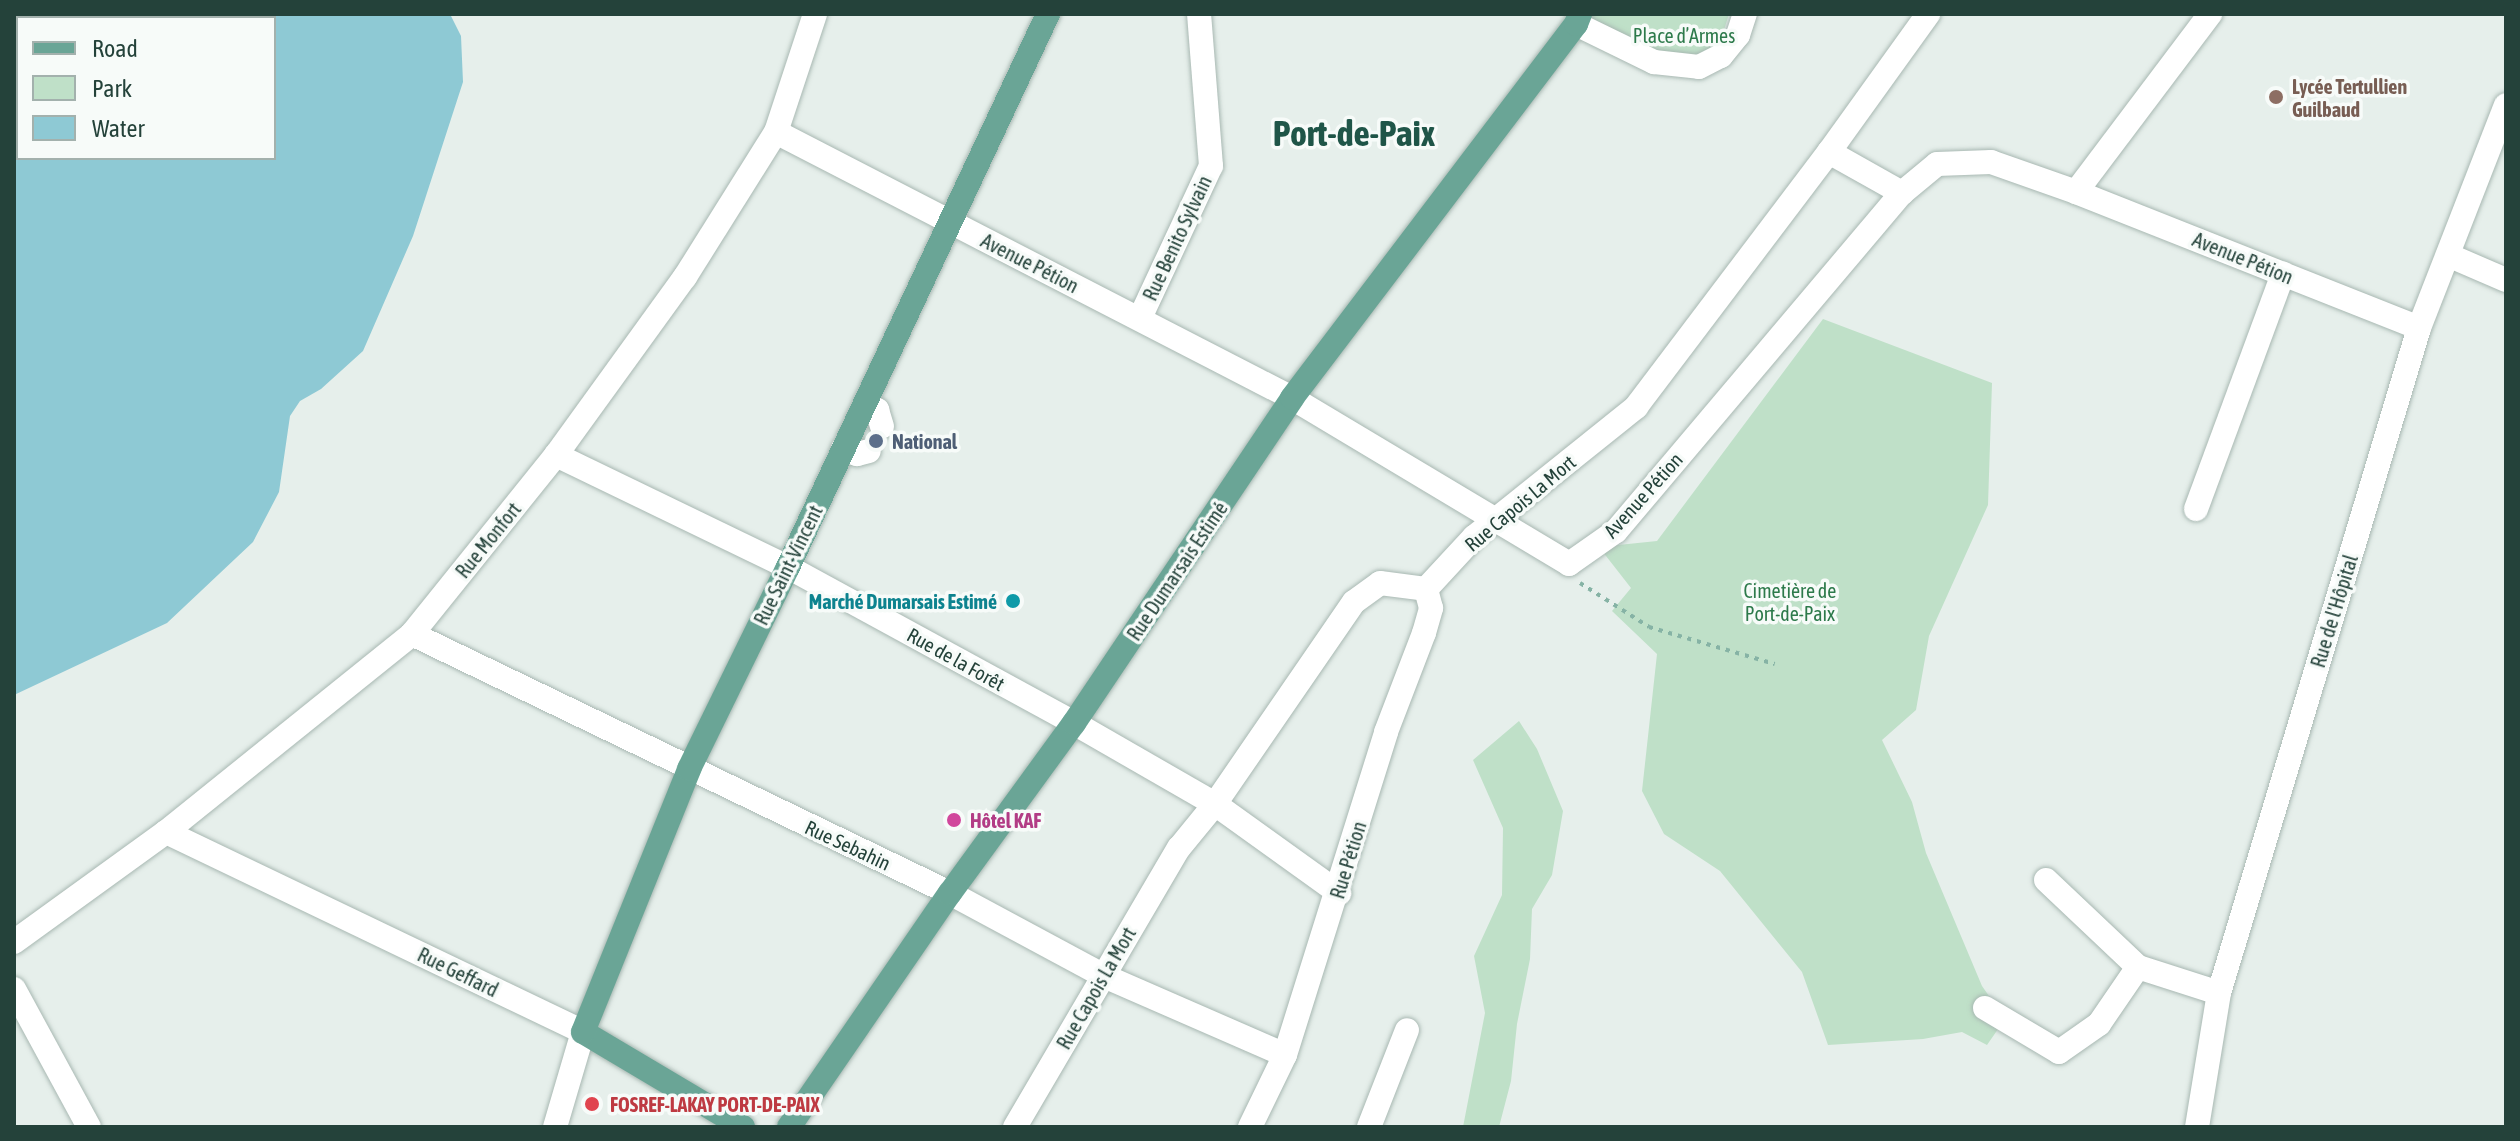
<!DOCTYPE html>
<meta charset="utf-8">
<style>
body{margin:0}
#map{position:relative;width:2520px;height:1141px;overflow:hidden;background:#e6efeb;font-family:"Asap Condensed",sans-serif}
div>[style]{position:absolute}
.green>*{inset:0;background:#bfe0c8}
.water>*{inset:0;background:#8ec9d4}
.path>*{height:4px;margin-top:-2px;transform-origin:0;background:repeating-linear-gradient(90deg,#86b3a5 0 4px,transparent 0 10px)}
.roads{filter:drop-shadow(0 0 2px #a8b8b2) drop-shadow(0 0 2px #a8b8b2)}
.minor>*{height:24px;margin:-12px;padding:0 12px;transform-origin:12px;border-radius:12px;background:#fff}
.major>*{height:24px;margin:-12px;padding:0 12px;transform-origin:12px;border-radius:12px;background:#6aa596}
.dots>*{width:22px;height:22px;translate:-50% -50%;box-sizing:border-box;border:4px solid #f7fbf9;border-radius:50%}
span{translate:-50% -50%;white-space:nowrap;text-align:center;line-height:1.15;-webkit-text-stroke:7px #f7fbf9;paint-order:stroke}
.park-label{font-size:20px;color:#2d7a4b}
.education-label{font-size:20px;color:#785e54;font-weight:700}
.left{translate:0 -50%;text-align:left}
.street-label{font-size:20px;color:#24423a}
.service-label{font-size:20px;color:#4e5e75;font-weight:700}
.culture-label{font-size:20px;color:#0d838f;font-weight:700}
.right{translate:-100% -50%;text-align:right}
.hotel-label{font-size:20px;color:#b23c85;font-weight:700}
.health-label{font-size:20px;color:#be3a42;font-weight:700}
.town-label{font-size:36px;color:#1f5548;font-weight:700}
.frame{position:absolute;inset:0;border:16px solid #24423a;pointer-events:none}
.legend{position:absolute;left:16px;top:16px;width:260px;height:144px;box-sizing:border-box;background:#f7fbf9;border:2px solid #a3b1ad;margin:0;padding:10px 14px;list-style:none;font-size:24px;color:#24423a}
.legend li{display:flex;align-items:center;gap:16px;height:40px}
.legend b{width:40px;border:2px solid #a3b1ad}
</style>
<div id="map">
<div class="green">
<i style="clip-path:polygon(1589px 14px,1729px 14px,1720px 43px,1691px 59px,1663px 53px,1588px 18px)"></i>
<i style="clip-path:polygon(1823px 319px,1992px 383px,1988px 505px,1929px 636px,1916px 710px,1882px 740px,1912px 802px,1926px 853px,1982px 986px,2005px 1019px,1987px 1045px,1962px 1032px,1923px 1039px,1828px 1045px,1802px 972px,1720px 871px,1664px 834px,1642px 791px,1657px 654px,1612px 611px,1631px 588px,1599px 547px,1657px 541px)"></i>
<i style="clip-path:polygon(1519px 721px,1537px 749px,1563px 811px,1552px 875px,1532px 909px,1530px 959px,1517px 1024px,1511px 1081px,1499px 1127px,1463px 1127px,1485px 1013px,1474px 956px,1502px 895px,1503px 828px,1473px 760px)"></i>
</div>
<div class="water">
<i style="clip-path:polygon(evenodd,14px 14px,450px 14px,461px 36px,463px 82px,413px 236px,363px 351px,321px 389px,300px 401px,290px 416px,279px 492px,253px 542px,167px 623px,14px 695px,14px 14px,18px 18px,274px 18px,274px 158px,18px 158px,18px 18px)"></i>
</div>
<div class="path">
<i style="left:1580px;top:583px;width:82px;rotate:32.5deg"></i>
<i style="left:1649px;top:627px;width:131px;rotate:16.4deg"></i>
</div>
<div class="roads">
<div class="minor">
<i style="left:1576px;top:24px;width:87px;rotate:26deg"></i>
<i style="left:1654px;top:62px;width:45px;rotate:6.3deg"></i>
<i style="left:1699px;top:67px;width:25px;rotate:-27deg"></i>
<i style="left:1721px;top:56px;width:27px;rotate:-51deg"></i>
<i style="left:1738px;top:35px;width:22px;rotate:-72deg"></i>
<i style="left:776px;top:132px;width:581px;rotate:27.27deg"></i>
<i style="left:1292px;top:398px;width:323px;rotate:30.9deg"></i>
<i style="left:1569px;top:564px;width:57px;rotate:-35.1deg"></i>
<i style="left:1616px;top:531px;width:443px;rotate:-49.8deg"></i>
<i style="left:1902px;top:193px;width:45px;rotate:-39.6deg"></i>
<i style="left:1937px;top:164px;width:54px;rotate:-2.1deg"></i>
<i style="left:1991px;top:162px;width:90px;rotate:19.4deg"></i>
<i style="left:2076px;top:192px;width:369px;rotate:21.6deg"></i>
<i style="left:1829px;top:152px;width:84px;rotate:29.3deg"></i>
<i style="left:2076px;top:192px;width:223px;rotate:-53deg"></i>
<i style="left:2448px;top:255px;width:63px;rotate:23.3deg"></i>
<i style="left:1140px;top:318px;width:168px;rotate:-65deg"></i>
<i style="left:1211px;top:166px;width:152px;rotate:-94.5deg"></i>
<i style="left:864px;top:406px;width:14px;rotate:17deg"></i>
<i style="left:877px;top:410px;width:17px;rotate:73deg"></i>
<i style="left:843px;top:449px;width:15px;rotate:20deg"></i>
<i style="left:857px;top:454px;width:12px;rotate:-14deg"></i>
<i style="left:556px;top:455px;width:258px;rotate:25.8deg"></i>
<i style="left:788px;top:567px;width:326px;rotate:28.6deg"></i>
<i style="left:1074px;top:723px;width:163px;rotate:29.9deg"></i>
<i style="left:1215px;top:804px;width:153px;rotate:35.7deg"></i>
<i style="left:2196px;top:509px;width:251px;rotate:-69.7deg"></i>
<i style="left:1426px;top:589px;width:71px;rotate:-47.3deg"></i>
<i style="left:1474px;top:537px;width:208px;rotate:-38.7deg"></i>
<i style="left:1636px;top:407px;width:320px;rotate:-52.9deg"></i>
<i style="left:1829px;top:152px;width:170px;rotate:-54.3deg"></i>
<i style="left:412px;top:634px;width:597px;rotate:25.71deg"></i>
<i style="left:950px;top:893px;width:175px;rotate:28.3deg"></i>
<i style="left:1104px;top:976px;width:197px;rotate:23.6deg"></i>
<i style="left:166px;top:832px;width:462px;rotate:25.6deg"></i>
<i style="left:583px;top:1032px;width:99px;rotate:106.4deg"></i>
<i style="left:2046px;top:880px;width:127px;rotate:43.4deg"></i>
<i style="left:2138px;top:967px;width:85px;rotate:17.8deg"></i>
<i style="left:14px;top:942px;width:188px;rotate:-35.9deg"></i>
<i style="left:166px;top:832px;width:316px;rotate:-38.8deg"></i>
<i style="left:412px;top:634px;width:230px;rotate:-51.2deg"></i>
<i style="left:556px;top:455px;width:220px;rotate:-54.1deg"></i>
<i style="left:685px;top:277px;width:171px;rotate:-57.9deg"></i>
<i style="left:776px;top:132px;width:124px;rotate:-71.7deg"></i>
<i style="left:14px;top:989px;width:157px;rotate:61.5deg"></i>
<i style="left:1985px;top:1008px;width:86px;rotate:30.7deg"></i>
<i style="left:2059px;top:1052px;width:49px;rotate:-35deg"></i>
<i style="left:2099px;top:1024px;width:69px;rotate:-55.6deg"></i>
<i style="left:1015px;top:1127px;width:324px;rotate:-59.6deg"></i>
<i style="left:1179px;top:848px;width:57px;rotate:-50.7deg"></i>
<i style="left:1215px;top:804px;width:245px;rotate:-55.5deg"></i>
<i style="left:1354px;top:602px;width:32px;rotate:-36deg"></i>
<i style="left:1380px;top:583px;width:46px;rotate:7.4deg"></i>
<i style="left:1250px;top:1127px;width:80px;rotate:-64.1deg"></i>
<i style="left:1285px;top:1055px;width:338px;rotate:-72.6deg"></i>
<i style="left:1386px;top:732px;width:106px;rotate:-69deg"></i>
<i style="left:1424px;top:633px;width:26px;rotate:-74deg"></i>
<i style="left:1431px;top:608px;width:20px;rotate:-105deg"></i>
<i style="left:1369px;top:1127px;width:104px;rotate:-68.6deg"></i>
<i style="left:2197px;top:1127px;width:136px;rotate:-80.7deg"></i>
<i style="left:2219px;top:993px;width:694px;rotate:-73.26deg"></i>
<i style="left:2419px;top:328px;width:239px;rotate:-68.7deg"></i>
</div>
<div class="major">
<i style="left:743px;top:1127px;width:186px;rotate:-149.3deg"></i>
<i style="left:583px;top:1032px;width:284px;rotate:-68deg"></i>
<i style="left:689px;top:769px;width:225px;rotate:-63.9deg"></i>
<i style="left:788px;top:567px;width:611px;rotate:-64.82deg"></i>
<i style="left:789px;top:1127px;width:284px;rotate:-55.5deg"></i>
<i style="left:950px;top:893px;width:210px;rotate:-53.9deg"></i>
<i style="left:1074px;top:723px;width:391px;rotate:-56.1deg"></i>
<i style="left:1292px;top:398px;width:470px;rotate:-52.8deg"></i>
<i style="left:1576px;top:24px;width:11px;rotate:-68deg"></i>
</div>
</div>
<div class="dots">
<i style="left:2276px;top:97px;background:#8d6e63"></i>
<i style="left:876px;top:441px;background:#5c6f8a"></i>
<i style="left:1013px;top:601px;background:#0f9aa8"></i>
<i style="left:954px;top:820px;background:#d1479c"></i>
<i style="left:592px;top:1104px;background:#e0444e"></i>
</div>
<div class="park-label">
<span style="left:1684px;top:35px">Place d’Armes</span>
<span style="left:1790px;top:602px">Cimetière de<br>Port-de-Paix</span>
</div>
<div class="education-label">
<span class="left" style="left:2292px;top:98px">Lycée Tertullien<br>Guilbaud</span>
</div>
<div class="street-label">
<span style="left:1177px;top:238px;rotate:-65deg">Rue Benito Sylvain</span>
<span style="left:2243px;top:258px;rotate:22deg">Avenue Pétion</span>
<span style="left:1030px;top:263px;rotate:27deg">Avenue Pétion</span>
<span style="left:1643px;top:495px;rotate:-48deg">Avenue Pétion</span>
<span style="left:1520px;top:503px;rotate:-40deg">Rue Capois La Mort</span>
<span style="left:488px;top:540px;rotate:-51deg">Rue Monfort</span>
<span style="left:788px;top:565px;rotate:-64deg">Rue Saint-Vincent</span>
<span style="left:1177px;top:571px;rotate:-56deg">Rue Dumarsais Estimé</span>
<span style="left:2334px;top:611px;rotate:-73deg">Rue de l'Hôpital</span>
<span style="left:956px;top:659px;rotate:29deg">Rue de la Forêt</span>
<span style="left:848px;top:845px;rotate:25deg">Rue Sebahin</span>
<span style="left:1348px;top:860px;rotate:-73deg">Rue Pétion</span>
<span style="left:458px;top:972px;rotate:26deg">Rue Geffard</span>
<span style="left:1096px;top:988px;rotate:-60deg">Rue Capois La Mort</span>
</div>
<div class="service-label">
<span class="left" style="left:892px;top:441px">National</span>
</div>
<div class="culture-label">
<span class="right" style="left:997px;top:601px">Marché Dumarsais Estimé</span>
</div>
<div class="hotel-label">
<span class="left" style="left:970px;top:820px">Hôtel KAF</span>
</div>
<div class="health-label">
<span class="left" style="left:610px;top:1104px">FOSREF-LAKAY PORT-DE-PAIX</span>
</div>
<div class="town-label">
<span style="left:1354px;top:134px">Port-de-Paix</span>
</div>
<div class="frame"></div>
<ul class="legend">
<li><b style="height:10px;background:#6aa596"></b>Road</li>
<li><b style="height:22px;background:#bfe0c8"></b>Park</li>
<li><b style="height:22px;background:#8ec9d4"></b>Water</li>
</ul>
</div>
